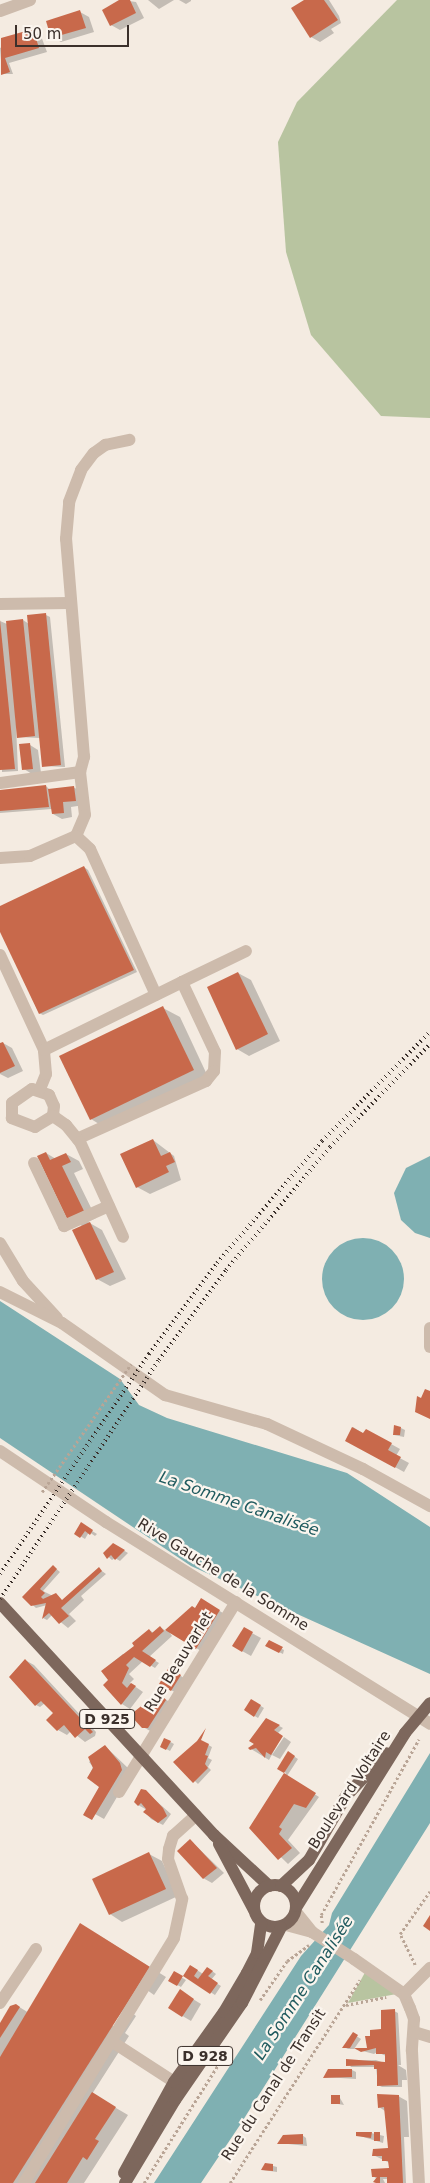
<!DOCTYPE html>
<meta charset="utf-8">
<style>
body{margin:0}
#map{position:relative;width:430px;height:2183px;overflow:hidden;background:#f4ebe1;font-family:"DejaVu Sans",sans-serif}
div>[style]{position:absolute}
.green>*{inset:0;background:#b8c4a0}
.water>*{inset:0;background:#7fb0b2}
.round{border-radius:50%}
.shadow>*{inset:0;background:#0003}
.building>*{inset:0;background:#c8694b}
.path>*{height:2.5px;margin-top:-1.25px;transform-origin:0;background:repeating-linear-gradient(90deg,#b9a596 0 2.5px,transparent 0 5px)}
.minor>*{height:12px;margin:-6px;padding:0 6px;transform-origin:6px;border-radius:6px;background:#cdbbac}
.major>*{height:12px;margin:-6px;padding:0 6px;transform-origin:6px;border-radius:6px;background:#7d675c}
.major>.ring{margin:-6px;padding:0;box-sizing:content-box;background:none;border:12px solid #7d675c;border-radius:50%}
.rail>*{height:4px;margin-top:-2px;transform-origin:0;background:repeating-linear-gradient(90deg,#3b302b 0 1px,transparent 0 5px)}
.path-bridge>*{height:2.5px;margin-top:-1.25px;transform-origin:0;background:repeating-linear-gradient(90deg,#b9a596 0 2.5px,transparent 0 5px)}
.minor-bridge>*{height:12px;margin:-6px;padding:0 6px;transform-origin:6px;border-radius:6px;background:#cdbbac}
.major-bridge>*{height:12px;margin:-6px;padding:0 6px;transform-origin:6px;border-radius:6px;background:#7d675c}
span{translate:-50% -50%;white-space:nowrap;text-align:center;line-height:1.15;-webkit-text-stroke:4.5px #fbf5ee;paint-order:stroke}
.shield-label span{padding:1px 4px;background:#fbf5ee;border:1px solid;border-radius:4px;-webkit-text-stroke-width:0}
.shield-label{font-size:14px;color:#3b302b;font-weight:700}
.street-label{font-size:15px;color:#3b302b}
.water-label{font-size:16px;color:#1f5a5e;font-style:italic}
.scale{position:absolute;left:15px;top:25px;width:114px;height:22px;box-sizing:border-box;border:2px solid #3b302b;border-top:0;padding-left:6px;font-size:15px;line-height:18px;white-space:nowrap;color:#3b302b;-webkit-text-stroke:4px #fbf5ee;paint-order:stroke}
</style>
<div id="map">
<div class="green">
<i style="clip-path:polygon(397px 0,430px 0,430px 418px,381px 416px,311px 335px,286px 252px,278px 142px,297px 102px)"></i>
<i style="clip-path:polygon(367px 1969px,402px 1993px,348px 2003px)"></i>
</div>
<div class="water">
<i style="clip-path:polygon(430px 1156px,430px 1238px,415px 1233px,401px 1220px,394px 1193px,406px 1168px)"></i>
<i class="round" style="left:322px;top:1238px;width:82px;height:82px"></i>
<i style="clip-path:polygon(0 1301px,120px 1379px,139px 1405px,167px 1418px,347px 1473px,430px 1527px,430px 1674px,191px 1566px,0 1438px)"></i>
<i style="clip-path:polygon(430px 1753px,430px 1823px,240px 2125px,201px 2183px,154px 2183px,301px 1956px,329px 1925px,332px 1913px)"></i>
</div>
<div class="shadow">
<i style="clip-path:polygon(122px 0,136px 2px,144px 18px,120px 30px,111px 25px)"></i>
<i style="clip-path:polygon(148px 0,174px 0,159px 9px)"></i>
<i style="clip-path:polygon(179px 0,191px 0,191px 1px,186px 4px)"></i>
<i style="clip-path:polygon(306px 0,329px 0,339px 16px,341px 23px,331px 29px,334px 33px,320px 42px,311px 37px)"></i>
<i style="clip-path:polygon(80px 12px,89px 17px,94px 32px,61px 42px,52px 37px)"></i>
<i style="clip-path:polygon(33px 31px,41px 36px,47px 52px,9px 63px,13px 74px,2px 74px,0 48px)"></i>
<i style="clip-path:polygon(46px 615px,50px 617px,65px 767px,43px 766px,40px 738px,18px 737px,15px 702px,18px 771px,2px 772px,0 621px,7px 624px,23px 620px,29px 624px)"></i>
<i style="clip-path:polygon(30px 745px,38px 750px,41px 773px,32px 774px,24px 769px)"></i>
<i style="clip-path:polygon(46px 786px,50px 790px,73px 787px,82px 792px,84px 805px,71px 807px,72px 817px,62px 819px,53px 814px,52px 809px,0 813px,0 791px)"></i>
<i style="clip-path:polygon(84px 867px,88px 870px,137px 972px,43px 1015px,39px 1013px,0 929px,0 907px)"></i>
<i style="clip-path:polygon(238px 973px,251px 980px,280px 1041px,249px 1056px,237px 1049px)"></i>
<i style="clip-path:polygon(163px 1008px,180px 1017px,209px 1079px,107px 1129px,91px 1119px)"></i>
<i style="clip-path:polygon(3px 1043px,12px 1048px,23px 1071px,8px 1078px,0 1074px,0 1045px)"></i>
<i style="clip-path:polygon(153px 1140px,174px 1156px,181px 1180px,150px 1194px,137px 1187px)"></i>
<i style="clip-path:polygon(46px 1153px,56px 1159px,66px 1154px,79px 1161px,83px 1169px,74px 1173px,96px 1218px,88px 1222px,102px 1230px,126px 1279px,110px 1286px,97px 1279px,82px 1226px,68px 1218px)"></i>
<i style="clip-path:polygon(353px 1427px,364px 1434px,366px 1430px,400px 1449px,396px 1456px,409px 1463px,404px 1472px,355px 1445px,348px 1437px)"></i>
<i style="clip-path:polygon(401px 1428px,405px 1430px,404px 1437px,394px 1435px)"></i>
<i style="clip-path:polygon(81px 1524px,97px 1534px,95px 1536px,89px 1532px,85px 1539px,75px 1533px)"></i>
<i style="clip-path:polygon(113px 1544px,128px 1553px,120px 1561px,115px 1558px,112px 1560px,104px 1553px)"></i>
<i style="clip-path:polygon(54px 1567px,60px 1572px,43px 1591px,63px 1601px,99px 1569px,106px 1574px,81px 1596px,84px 1600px,69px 1614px,76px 1621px,68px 1628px,52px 1615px,47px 1620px,43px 1618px,47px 1605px,36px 1608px,24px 1597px)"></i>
<i style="clip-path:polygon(201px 1600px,223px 1613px,201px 1651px,168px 1630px,172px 1636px,149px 1657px,159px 1663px,155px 1668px,143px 1661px,129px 1674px,134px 1679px,130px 1683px,143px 1692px,130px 1709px,122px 1704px,105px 1685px,110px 1680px,102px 1671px,123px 1654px,126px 1655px,149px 1630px,154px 1633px,160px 1627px,166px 1631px,192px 1608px,196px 1609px)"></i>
<i style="clip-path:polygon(244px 1629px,261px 1638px,251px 1656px,233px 1646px)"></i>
<i style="clip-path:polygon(269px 1642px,284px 1650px,283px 1654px,271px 1648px)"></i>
<i style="clip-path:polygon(25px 1660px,34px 1665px,96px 1732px,95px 1736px,85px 1742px,71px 1731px,67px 1735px,58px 1730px,48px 1720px,55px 1713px,45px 1703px,40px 1707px,36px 1705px,11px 1677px)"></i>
<i style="clip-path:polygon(178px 1674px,188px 1681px,180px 1695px,171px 1690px)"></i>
<i style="clip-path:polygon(159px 1694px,173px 1705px,152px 1732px,143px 1727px)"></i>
<i style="clip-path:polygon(251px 1700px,264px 1708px,258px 1718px,245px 1710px)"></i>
<i style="clip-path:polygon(266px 1719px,283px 1728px,278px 1733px,282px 1736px,269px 1760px,251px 1749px)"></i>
<i style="clip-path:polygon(284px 1737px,291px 1742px,280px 1759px,272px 1755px)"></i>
<i style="clip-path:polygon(165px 1739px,174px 1744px,170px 1751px,161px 1746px)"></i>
<i style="clip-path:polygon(199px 1740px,212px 1747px,208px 1758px,212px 1760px,208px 1767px,211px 1770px,198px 1784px,175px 1762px)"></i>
<i style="clip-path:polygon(105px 1746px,129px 1769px,130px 1775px,104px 1819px,95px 1814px,101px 1786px,88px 1778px,93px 1767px,89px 1762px)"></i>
<i style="clip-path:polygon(289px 1753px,298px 1759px,287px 1776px,319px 1797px,288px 1840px,300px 1853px,288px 1864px,251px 1828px,286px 1773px,279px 1768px)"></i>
<i style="clip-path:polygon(145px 1791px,171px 1814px,163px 1825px,151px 1819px,145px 1812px,147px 1810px,138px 1805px)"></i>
<i style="clip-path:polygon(190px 1840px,224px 1873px,212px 1883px,203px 1878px)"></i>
<i style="clip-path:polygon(149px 1854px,162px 1861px,178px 1896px,122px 1922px,110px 1914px)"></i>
<i style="clip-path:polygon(evenodd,97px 1934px,166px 1977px,154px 1995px,147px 1990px,132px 2013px,136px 2016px,125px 2033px,129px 2036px,92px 2094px,128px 2115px,84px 2183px,0 2183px,0 2025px,16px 2005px,29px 2013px,97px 1934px,129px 2003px,114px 2026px,111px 2026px,129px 2003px)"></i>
<i style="clip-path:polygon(191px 1966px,203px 1974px,208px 1968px,216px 1974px,211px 1980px,221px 1986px,215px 1995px,185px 1976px)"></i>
<i style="clip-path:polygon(174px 1973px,186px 1980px,181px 1987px,170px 1981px)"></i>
<i style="clip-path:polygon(188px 1996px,201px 2004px,191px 2021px,169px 2008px)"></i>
<i style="clip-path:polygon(394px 2011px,398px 2013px,401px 2065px,398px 2065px,406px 2070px,407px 2080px,402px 2080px,402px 2087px,382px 2087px,378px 2085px,376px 2067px,351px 2067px,347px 2061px,376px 2060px,387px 2064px,386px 2056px,377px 2052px,374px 2054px,355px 2049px,368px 2049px,372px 2037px,383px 2030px)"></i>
<i style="clip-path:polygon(353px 2034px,361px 2039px,354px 2049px,348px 2049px,344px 2047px)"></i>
<i style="clip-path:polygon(352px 2070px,356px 2072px,356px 2079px,325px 2077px)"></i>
<i style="clip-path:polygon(398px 2096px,407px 2101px,409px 2137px,404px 2137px,406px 2183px,388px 2183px,388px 2179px,383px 2179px,385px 2183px,377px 2183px,377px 2179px,373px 2176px,390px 2170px,390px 2163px,373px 2155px,389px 2149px,385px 2111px,379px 2107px)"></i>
<i style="clip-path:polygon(340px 2098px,344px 2105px,332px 2103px)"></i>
<i style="clip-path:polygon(371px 2133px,384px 2136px,383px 2143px,357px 2135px)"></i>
<i style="clip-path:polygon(302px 2135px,306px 2138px,307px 2146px,279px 2143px)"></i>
<i style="clip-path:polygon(266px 2164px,277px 2167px,277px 2172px,263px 2170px)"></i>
</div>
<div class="building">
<i style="clip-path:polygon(119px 0,130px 0,136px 13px,110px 26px,102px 10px)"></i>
<i style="clip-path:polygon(304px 0,324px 0,338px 20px,310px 38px,291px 8px)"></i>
<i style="clip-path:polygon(80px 10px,86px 28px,51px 38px,46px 21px)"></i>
<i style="clip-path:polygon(33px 29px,39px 48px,5px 58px,10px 72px,1px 75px,1px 38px)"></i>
<i style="clip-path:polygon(46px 613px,61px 765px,42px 767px,27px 615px)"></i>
<i style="clip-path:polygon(23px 619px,35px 736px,17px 738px,6px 621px)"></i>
<i style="clip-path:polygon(0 620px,15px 769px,0 770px)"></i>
<i style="clip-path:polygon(30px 743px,33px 769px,22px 770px,19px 744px)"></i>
<i style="clip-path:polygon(46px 785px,49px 807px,0 811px,0 790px)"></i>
<i style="clip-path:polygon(74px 786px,76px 801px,63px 802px,64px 813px,52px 814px,48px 789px)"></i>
<i style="clip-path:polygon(84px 866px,134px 970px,39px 1014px,0 932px,0 906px)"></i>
<i style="clip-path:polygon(238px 972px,268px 1034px,236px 1050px,207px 987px)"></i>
<i style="clip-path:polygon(163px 1006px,194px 1070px,90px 1120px,59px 1056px)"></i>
<i style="clip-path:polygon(3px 1042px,15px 1066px,0 1073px,0 1043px)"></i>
<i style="clip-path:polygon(153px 1139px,161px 1156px,170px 1152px,175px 1162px,166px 1166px,169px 1172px,136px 1188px,120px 1154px)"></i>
<i style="clip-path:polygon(46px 1152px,50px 1160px,66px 1153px,71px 1162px,62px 1166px,84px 1211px,67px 1219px,37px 1156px)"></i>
<i style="clip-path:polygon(90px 1222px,114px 1272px,96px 1280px,72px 1230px)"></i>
<i style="clip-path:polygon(425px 1389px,430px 1391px,430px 1419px,415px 1412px,417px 1396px,421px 1398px)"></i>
<i style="clip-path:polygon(394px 1425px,401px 1427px,400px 1435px,393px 1435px)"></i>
<i style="clip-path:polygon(352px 1427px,363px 1433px,366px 1429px,392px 1443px,388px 1450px,401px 1457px,395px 1468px,345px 1441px)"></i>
<i style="clip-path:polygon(81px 1522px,93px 1530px,90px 1535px,85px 1531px,80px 1538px,74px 1534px)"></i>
<i style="clip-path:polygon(113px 1543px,125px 1550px,115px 1560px,111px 1555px,107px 1559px,103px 1553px)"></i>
<i style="clip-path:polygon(53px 1565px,57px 1569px,40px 1589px,45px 1593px,41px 1597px,43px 1599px,56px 1593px,62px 1600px,99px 1567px,102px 1571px,61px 1608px,69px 1616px,59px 1624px,49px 1613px,42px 1619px,46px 1603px,31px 1606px,22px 1597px)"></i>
<i style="clip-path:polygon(201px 1598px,220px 1610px,196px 1649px,165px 1630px,192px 1606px,195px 1608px)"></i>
<i style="clip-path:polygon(160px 1626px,164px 1631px,142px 1651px,156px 1660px,150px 1667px,134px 1657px,126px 1665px,129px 1668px,122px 1683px,127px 1688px,131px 1683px,136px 1686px,121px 1705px,103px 1685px,108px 1680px,101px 1671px,134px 1646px,132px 1643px,149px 1629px,152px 1633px)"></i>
<i style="clip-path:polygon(244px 1627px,253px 1632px,242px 1652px,232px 1646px)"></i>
<i style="clip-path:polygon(269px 1640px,283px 1647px,279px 1653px,265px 1646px)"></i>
<i style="clip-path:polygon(25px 1659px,93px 1732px,90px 1734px,85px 1729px,75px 1738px,64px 1725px,57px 1731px,46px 1720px,53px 1713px,41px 1701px,35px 1706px,9px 1677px)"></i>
<i style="clip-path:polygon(169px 1667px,181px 1675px,171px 1691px,159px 1684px)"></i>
<i style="clip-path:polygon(159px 1692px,166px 1700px,148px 1728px,142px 1728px,130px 1715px)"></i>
<i style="clip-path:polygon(251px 1699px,261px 1705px,254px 1717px,244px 1710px)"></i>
<i style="clip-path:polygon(266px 1718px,280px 1725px,274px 1730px,283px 1736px,271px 1755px,266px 1752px,265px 1758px,256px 1748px,250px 1750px,248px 1748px,254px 1744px,249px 1741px)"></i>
<i style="clip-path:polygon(206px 1728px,201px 1740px,209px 1744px,205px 1755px,208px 1756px,205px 1764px,208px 1768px,193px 1783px,173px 1762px,197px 1741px)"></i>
<i style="clip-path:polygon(164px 1738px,171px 1741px,166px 1750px,160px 1747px)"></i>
<i style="clip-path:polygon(105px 1745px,120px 1763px,122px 1770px,92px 1820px,83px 1815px,99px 1787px,87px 1778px,93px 1768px,88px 1757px)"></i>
<i style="clip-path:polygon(288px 1751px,295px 1756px,284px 1773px,277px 1769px)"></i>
<i style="clip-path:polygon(284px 1773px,316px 1793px,306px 1808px,294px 1804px,279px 1827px,282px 1829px,279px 1834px,292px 1848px,278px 1860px,249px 1828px)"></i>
<i style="clip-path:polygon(141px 1789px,146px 1790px,163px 1808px,167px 1816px,158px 1823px,143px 1812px,146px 1809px,141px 1803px,138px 1806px,134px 1802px)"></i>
<i style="clip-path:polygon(190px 1839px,217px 1868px,203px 1879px,177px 1851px)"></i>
<i style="clip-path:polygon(149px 1852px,166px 1889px,109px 1915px,92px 1879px)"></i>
<i style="clip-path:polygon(430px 1915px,430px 1931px,423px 1926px)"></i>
<i style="clip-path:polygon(80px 1923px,150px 1967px,13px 2183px,0 2183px,0 2057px)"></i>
<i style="clip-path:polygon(190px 1965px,198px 1970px,194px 1976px,198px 1979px,207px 1967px,213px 1971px,208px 1976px,218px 1983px,210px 1994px,183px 1976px)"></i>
<i style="clip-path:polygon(174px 1971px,183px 1976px,177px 1986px,168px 1981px)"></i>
<i style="clip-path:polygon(180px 1989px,194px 1999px,182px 2017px,168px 2008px)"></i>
<i style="clip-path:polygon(16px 2004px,20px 2007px,0 2038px,0 2023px,10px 2006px)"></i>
<i style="clip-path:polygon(395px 2009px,398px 2085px,377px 2086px,377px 2069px,374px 2069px,374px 2065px,346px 2066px,346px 2059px,385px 2062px,385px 2054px,376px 2054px,376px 2048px,361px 2052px,354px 2048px,367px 2048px,365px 2036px,370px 2036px,370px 2030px,381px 2029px,381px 2010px)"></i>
<i style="clip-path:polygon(353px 2032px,358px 2035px,350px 2048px,342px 2048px)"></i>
<i style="clip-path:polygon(328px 2069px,352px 2069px,352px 2077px,323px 2078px)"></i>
<i style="clip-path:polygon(92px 2092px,116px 2107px,95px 2139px,99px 2141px,87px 2160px,83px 2157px,67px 2183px,35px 2183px)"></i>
<i style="clip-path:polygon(377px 2094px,399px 2095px,403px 2183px,387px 2183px,387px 2177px,380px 2177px,380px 2183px,376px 2183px,373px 2182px,377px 2177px,372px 2177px,371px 2169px,389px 2168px,388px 2161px,382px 2161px,382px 2156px,372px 2156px,373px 2149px,388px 2148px,384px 2107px,378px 2108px)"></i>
<i style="clip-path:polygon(331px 2095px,340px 2095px,340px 2104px,331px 2104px)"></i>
<i style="clip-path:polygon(356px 2132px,372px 2132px,371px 2138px,356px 2136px)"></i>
<i style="clip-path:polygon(374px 2132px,380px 2132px,380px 2141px,374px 2141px)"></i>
<i style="clip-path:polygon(303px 2134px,303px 2144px,277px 2144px,283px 2135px)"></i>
<i style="clip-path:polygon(265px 2163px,273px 2164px,273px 2171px,261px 2170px)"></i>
</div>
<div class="path">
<i style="left:322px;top:1923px;width:8px;rotate:-97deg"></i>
<i style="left:321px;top:1915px;width:201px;rotate:-60.9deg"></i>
<i style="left:415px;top:1965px;width:34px;rotate:-116deg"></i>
<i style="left:400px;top:1934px;width:52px;rotate:-55.1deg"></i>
<i style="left:260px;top:2000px;width:47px;rotate:-55.3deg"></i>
<i style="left:287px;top:1961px;width:27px;rotate:-36deg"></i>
<i style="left:346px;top:2005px;width:41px;rotate:-11.3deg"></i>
<i style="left:144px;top:2183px;width:149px;rotate:-57.9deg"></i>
<i style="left:230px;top:2183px;width:241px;rotate:-57.4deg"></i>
</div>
<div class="minor">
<i style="left:0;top:11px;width:32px;rotate:-20deg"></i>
<i style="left:0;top:604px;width:69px;rotate:-0.8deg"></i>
<i style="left:80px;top:772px;width:16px;rotate:-75deg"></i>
<i style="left:84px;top:757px;width:219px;rotate:-94.7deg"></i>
<i style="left:66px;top:539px;width:37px;rotate:-85deg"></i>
<i style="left:69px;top:502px;width:34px;rotate:-69deg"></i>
<i style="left:81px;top:470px;width:21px;rotate:-53deg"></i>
<i style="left:94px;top:453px;width:14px;rotate:-36deg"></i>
<i style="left:105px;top:445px;width:25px;rotate:-12deg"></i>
<i style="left:0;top:783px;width:81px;rotate:-7.8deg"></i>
<i style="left:80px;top:772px;width:43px;rotate:83.4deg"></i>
<i style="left:85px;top:815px;width:23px;rotate:113deg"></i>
<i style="left:0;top:858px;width:30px;rotate:-4deg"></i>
<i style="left:30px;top:856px;width:50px;rotate:-23.5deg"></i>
<i style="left:76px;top:836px;width:19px;rotate:43deg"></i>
<i style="left:90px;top:849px;width:160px;rotate:65.7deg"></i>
<i style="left:0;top:955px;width:105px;rotate:65.1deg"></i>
<i style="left:182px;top:982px;width:71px;rotate:-25.8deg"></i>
<i style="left:32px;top:1089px;width:18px;rotate:19deg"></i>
<i style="left:49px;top:1095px;width:12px;rotate:66deg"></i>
<i style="left:54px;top:1106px;width:10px;rotate:96deg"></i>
<i style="left:53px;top:1116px;width:21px;rotate:149deg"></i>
<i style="left:35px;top:1127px;width:25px;rotate:-159deg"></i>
<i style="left:12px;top:1118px;width:15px;rotate:-90deg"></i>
<i style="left:12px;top:1103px;width:24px;rotate:-35deg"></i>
<i style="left:40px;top:1089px;width:16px;rotate:-68deg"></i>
<i style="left:46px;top:1074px;width:24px;rotate:-95deg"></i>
<i style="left:44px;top:1050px;width:154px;rotate:-26.2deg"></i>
<i style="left:182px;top:982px;width:77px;rotate:64.8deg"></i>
<i style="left:215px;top:1052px;width:19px;rotate:93deg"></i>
<i style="left:214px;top:1071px;width:13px;rotate:129deg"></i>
<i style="left:206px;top:1081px;width:141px;rotate:155.8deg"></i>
<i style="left:53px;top:1116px;width:16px;rotate:35deg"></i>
<i style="left:66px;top:1125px;width:22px;rotate:51deg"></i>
<i style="left:80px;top:1142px;width:104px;rotate:65.6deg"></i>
<i style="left:34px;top:1163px;width:70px;rotate:64.5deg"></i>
<i style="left:64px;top:1226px;width:49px;rotate:-24deg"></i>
<i style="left:0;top:1243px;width:44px;rotate:58.8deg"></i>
<i style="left:23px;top:1281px;width:50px;rotate:47.4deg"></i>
<i style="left:0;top:1292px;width:69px;rotate:26.6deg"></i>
<i style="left:62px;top:1323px;width:126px;rotate:35deg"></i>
<i style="left:165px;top:1395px;width:106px;rotate:15.9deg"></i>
<i style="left:267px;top:1424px;width:106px;rotate:25.1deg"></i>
<i style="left:363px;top:1469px;width:77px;rotate:28.9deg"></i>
<i style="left:430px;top:1328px;width:19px;rotate:90deg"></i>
<i style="left:0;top:1451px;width:128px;rotate:33.8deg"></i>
<i style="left:106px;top:1522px;width:382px;rotate:31.9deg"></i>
<i style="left:119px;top:1792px;width:223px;rotate:-58.4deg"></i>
<i style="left:296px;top:1912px;width:26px;rotate:51deg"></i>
<i style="left:286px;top:1925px;width:27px;rotate:15deg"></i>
<i style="left:354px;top:1959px;width:61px;rotate:35deg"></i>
<i style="left:404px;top:1994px;width:15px;rotate:67deg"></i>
<i style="left:410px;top:2008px;width:12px;rotate:70deg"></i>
<i style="left:414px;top:2019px;width:32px;rotate:94deg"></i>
<i style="left:412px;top:2051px;width:132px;rotate:87deg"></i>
<i style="left:404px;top:1994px;width:37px;rotate:-45deg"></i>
<i style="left:0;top:2003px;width:65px;rotate:-56.3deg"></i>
<i style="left:414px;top:2032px;width:17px;rotate:17deg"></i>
<i style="left:111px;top:2041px;width:85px;rotate:32.9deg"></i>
<i style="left:24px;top:2183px;width:287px;rotate:-58.5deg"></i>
<i style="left:174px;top:1938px;width:40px;rotate:-78deg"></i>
<i style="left:182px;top:1899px;width:42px;rotate:-109.3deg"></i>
<i style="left:168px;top:1859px;width:10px;rotate:-84deg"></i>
<i style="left:169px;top:1849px;width:14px;rotate:-73deg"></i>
<i style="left:173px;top:1836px;width:31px;rotate:-42deg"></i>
</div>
<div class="major">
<i style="left:0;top:1603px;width:316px;rotate:47.3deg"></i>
<i style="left:214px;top:1835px;width:75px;rotate:42.8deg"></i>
<i style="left:219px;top:1844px;width:75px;rotate:62.1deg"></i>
<i class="ring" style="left:254px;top:1885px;width:30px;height:30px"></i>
<i style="left:281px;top:1886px;width:38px;rotate:-43deg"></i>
<i style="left:309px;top:1860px;width:74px;rotate:-60deg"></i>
<i style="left:346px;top:1796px;width:59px;rotate:-46.4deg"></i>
<i style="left:297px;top:1906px;width:204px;rotate:-58deg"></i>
<i style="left:124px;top:2173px;width:104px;rotate:-61.2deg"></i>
<i style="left:174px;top:2082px;width:86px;rotate:-54.5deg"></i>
<i style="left:224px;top:2012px;width:45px;rotate:-59.5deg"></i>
<i style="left:247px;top:1973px;width:22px;rotate:-63deg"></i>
<i style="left:257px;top:1953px;width:30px;rotate:-82deg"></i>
<i style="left:125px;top:2183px;width:97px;rotate:-58.9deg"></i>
<i style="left:175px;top:2100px;width:118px;rotate:-55.4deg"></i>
<i style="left:242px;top:2003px;width:85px;rotate:-62.8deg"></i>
</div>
<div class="rail">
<i style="left:0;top:1574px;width:266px;rotate:-55.9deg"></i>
<i style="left:149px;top:1354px;width:114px;rotate:-53.2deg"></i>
<i style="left:217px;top:1263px;width:161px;rotate:-49.3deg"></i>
<i style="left:322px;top:1141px;width:153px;rotate:-45.3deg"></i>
<i style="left:0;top:1599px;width:287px;rotate:-56.4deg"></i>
<i style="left:159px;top:1360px;width:112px;rotate:-53.3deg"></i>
<i style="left:226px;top:1270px;width:161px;rotate:-49.8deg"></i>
<i style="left:330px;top:1147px;width:144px;rotate:-45.8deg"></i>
</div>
<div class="path-bridge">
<i style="left:42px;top:1492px;width:156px;rotate:-55.2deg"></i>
</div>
<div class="minor-bridge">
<i style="left:312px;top:1932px;width:50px;rotate:32.7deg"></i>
</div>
<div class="major-bridge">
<i style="left:405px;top:1733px;width:39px;rotate:-50deg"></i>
</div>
<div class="shield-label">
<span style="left:107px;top:1719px">D 925</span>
<span style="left:205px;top:2056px">D 928</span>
</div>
<div class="street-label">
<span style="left:223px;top:1575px;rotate:32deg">Rive Gauche de la Somme</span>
<span style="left:179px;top:1662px;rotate:-58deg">Rue Beauvarlet</span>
<span style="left:350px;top:1790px;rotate:-57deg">Boulevard Voltaire</span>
<span style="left:274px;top:2085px;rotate:-57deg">Rue du Canal de Transit</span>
</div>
<div class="water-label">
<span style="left:239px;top:1504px;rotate:19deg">La Somme Canalisée</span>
<span style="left:304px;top:1988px;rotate:-57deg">La Somme Canalisée</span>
</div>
<div class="scale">50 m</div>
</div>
